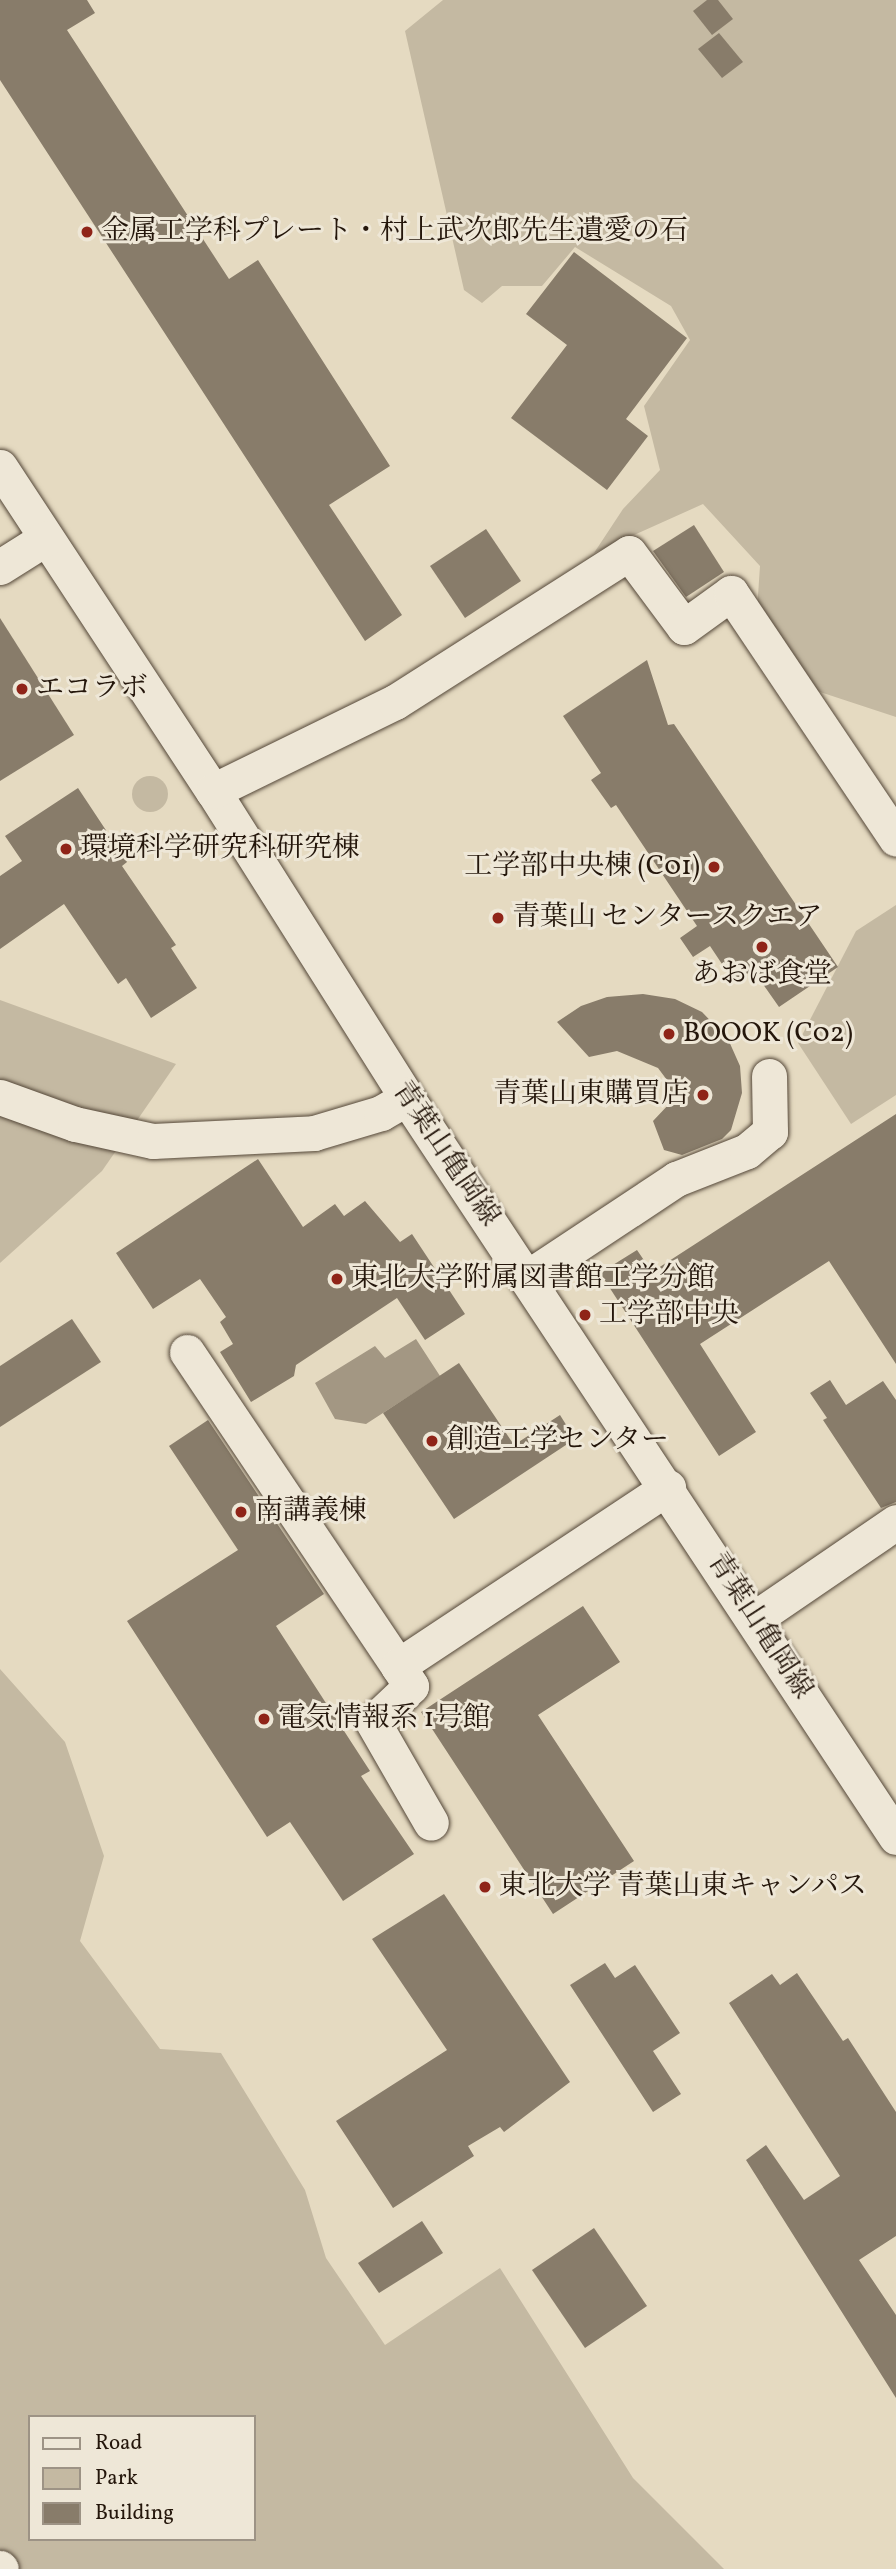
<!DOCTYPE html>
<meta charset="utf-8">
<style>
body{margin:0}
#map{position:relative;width:896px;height:2569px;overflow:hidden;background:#e5dac1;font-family:Vollkorn,"Noto Serif JP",serif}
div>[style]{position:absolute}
.green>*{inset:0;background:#c4b9a2}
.round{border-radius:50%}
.water>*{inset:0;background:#a39783}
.building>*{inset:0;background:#887c6a}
.roads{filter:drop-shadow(0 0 2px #544738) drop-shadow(0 0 2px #544738)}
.minor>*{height:35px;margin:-17.5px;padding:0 17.5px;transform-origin:17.5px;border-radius:17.5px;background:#eee7d7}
.dots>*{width:19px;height:19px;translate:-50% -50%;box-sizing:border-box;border:4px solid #eee7d7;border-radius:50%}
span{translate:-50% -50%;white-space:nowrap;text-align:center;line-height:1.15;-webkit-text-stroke:6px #eee7d7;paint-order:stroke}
.poi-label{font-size:28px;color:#24160b}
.left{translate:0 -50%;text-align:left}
.right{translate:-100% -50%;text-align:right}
.street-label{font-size:28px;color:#24160b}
.legend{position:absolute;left:28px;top:2415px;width:228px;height:126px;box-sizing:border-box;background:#eee7d7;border:2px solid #9d9385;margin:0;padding:9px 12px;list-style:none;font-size:21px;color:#24160b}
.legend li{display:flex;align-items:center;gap:14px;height:35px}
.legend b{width:35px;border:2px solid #9d9385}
</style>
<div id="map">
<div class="green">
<i style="clip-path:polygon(443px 0,896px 0,896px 717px,817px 691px,756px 625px,760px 566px,703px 504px,594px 553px,623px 509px,660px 470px,644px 406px,690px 340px,671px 306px,575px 247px,542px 286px,502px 286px,482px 303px,464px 290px,405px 31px)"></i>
<i class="round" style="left:132px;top:776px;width:36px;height:36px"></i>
<i style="clip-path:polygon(896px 905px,896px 1095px,851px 1124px,798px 1043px,856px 931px)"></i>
<i style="clip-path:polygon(0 1000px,176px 1064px,102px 1171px,0 1263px)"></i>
<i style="clip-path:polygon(evenodd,0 1669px,65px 1742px,104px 1856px,80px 1941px,160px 2049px,221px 2053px,305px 2190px,326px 2258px,385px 2345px,500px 2268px,633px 2478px,724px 2569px,0 2569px,0 1669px,30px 2417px,254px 2417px,254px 2539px,30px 2539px,30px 2417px)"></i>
</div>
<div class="water">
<i style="clip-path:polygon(416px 1339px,440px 1376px,366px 1424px,335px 1419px,315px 1383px,375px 1346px,385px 1358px)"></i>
</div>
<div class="building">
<i style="clip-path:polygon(0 0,87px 0,95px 13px,67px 30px,229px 279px,258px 260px,390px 466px,329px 505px,402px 615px,365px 641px,0 80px)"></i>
<i style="clip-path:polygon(707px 0,718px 0,733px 19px,712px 35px,693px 11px)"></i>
<i style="clip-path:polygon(719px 33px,743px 62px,722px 78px,698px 49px)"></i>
<i style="clip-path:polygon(574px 252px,687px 338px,626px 419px,648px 436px,607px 490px,511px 418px,567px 345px,526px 314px)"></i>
<i style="clip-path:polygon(694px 525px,724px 572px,686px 597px,653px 551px)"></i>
<i style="clip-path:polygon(486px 529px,521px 581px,465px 618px,430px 566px)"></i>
<i style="clip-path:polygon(0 618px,74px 735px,0 781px)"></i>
<i style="clip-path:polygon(647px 660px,668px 725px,674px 724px,838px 967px,779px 1007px,753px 970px,734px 982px,710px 946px,693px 957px,680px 938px,697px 926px,616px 805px,611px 808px,591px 780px,601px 773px,563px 716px)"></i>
<i style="clip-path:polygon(78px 788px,127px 862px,122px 866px,176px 945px,171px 948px,197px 988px,151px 1018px,126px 978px,118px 984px,64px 904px,0 949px,0 876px,22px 861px,5px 836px)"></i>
<i style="clip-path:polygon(643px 994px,675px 999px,702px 1012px,728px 1039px,740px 1066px,742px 1093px,731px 1130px,722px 1139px,682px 1155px,664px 1150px,653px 1121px,670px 1103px,667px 1080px,658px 1068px,617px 1051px,589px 1057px,557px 1022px,581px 1006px,607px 997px)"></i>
<i style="clip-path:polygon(896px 1114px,896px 1364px,829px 1261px,700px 1344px,756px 1432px,719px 1456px,600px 1273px,637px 1250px,652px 1272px)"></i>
<i style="clip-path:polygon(258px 1159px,303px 1227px,335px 1204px,344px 1216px,365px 1201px,400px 1242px,412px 1234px,465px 1314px,425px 1340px,397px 1298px,296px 1365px,294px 1376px,251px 1402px,220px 1352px,233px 1344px,220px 1322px,226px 1317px,200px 1279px,153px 1309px,116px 1253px)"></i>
<i style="clip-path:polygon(72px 1319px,101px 1362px,0 1427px,0 1366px)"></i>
<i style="clip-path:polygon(459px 1363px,514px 1445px,560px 1415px,575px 1439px,454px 1519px,383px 1413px)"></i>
<i style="clip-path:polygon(830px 1380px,846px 1405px,883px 1381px,896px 1400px,896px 1502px,881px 1508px,823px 1420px,827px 1418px,810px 1393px)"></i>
<i style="clip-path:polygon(208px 1420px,324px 1594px,276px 1626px,370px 1771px,361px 1776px,414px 1854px,343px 1901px,290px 1822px,267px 1837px,127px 1621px,238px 1550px,169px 1446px)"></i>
<i style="clip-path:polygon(583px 1606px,620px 1662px,538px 1715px,634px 1861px,553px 1914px,421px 1712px)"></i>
<i style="clip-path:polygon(444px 1894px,570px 2082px,504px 2132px,500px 2127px,468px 2146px,474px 2156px,393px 2208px,336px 2121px,447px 2050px,372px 1939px)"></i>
<i style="clip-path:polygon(605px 1963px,615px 1978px,635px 1965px,680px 2033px,653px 2051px,681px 2094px,653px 2112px,570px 1985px)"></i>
<i style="clip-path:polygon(797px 1973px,843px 2041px,848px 2038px,896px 2112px,896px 2236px,859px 2260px,896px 2315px,896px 2398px,746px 2160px,766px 2145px,804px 2200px,840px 2176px,729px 2003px,772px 1974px,780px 1985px)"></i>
<i style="clip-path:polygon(422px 2221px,443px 2253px,379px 2293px,358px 2263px)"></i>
<i style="clip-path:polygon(594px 2228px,647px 2306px,585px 2348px,532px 2270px)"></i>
</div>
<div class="roads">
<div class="minor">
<i style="left:0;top:467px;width:388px;rotate:56.7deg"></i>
<i style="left:213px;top:791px;width:363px;rotate:57.7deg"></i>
<i style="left:407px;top:1098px;width:886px;rotate:56.51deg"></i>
<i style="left:0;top:567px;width:54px;rotate:-32.2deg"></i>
<i style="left:213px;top:791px;width:203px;rotate:-26.1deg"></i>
<i style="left:395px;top:702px;width:277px;rotate:-32.5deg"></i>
<i style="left:629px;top:553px;width:92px;rotate:53.4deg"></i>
<i style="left:684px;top:627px;width:58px;rotate:-35.9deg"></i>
<i style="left:731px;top:593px;width:296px;rotate:56.1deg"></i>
<i style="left:0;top:1097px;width:80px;rotate:19.8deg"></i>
<i style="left:75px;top:1124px;width:80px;rotate:12.3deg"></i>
<i style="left:153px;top:1141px;width:161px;rotate:-2.8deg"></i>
<i style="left:314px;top:1133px;width:70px;rotate:-16.6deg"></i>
<i style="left:381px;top:1113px;width:30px;rotate:-30deg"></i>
<i style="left:528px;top:1277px;width:178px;rotate:-33.5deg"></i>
<i style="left:676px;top:1179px;width:76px;rotate:-21.5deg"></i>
<i style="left:747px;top:1151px;width:30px;rotate:-40deg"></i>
<i style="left:770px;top:1132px;width:56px;rotate:-91deg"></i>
<i style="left:187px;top:1352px;width:378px;rotate:56.1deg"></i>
<i style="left:398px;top:1666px;width:324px;rotate:-33.5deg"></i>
<i style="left:754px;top:1619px;width:172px;rotate:-34.3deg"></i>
<i style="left:398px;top:1666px;width:24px;rotate:57deg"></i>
<i style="left:411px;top:1686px;width:52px;rotate:136.5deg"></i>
<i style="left:373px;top:1722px;width:116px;rotate:60.1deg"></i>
<i style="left:0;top:2568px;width:1px;rotate:45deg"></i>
</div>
</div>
<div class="dots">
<i style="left:87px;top:232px;background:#8f2418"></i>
<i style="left:22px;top:689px;background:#8f2418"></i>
<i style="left:66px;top:849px;background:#8f2418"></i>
<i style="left:714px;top:867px;background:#8f2418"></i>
<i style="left:498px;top:918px;background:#8f2418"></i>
<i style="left:762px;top:947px;background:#8f2418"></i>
<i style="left:669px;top:1034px;background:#8f2418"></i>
<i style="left:703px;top:1095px;background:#8f2418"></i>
<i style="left:337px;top:1279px;background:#8f2418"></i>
<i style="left:585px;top:1315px;background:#8f2418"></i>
<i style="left:432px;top:1441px;background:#8f2418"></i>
<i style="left:241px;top:1512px;background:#8f2418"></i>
<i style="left:264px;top:1719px;background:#8f2418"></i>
<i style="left:485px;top:1887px;background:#8f2418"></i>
</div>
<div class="poi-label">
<span class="left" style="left:101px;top:232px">金属工学科プレート・村上武次郎先生遺愛の石</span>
<span class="left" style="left:36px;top:689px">エコラボ</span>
<span class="left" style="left:80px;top:849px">環境科学研究科研究棟</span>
<span class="right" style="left:700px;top:867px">工学部中央棟 (C01)</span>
<span class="left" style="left:512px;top:918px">青葉山 センタースクエア</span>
<span style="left:762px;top:975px">あおば食堂</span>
<span class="left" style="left:683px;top:1034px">BOOOK (C02)</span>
<span class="right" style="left:689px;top:1095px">青葉山東購買店</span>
<span class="left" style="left:351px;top:1279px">東北大学附属図書館工学分館</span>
<span class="left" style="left:599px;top:1315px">工学部中央</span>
<span class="left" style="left:446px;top:1441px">創造工学センター</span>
<span class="left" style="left:255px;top:1512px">南講義棟</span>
<span class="left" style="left:278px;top:1719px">電気情報系 1号館</span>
<span class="left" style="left:499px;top:1887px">東北大学 青葉山東キャンパス</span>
</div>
<div class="street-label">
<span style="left:445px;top:1154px;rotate:56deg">青葉山亀岡線</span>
<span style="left:759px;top:1626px;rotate:57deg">青葉山亀岡線</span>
</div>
<ul class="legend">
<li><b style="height:9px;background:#eee7d7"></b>Road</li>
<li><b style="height:19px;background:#c4b9a2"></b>Park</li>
<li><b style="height:19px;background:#887c6a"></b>Building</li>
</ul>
</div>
